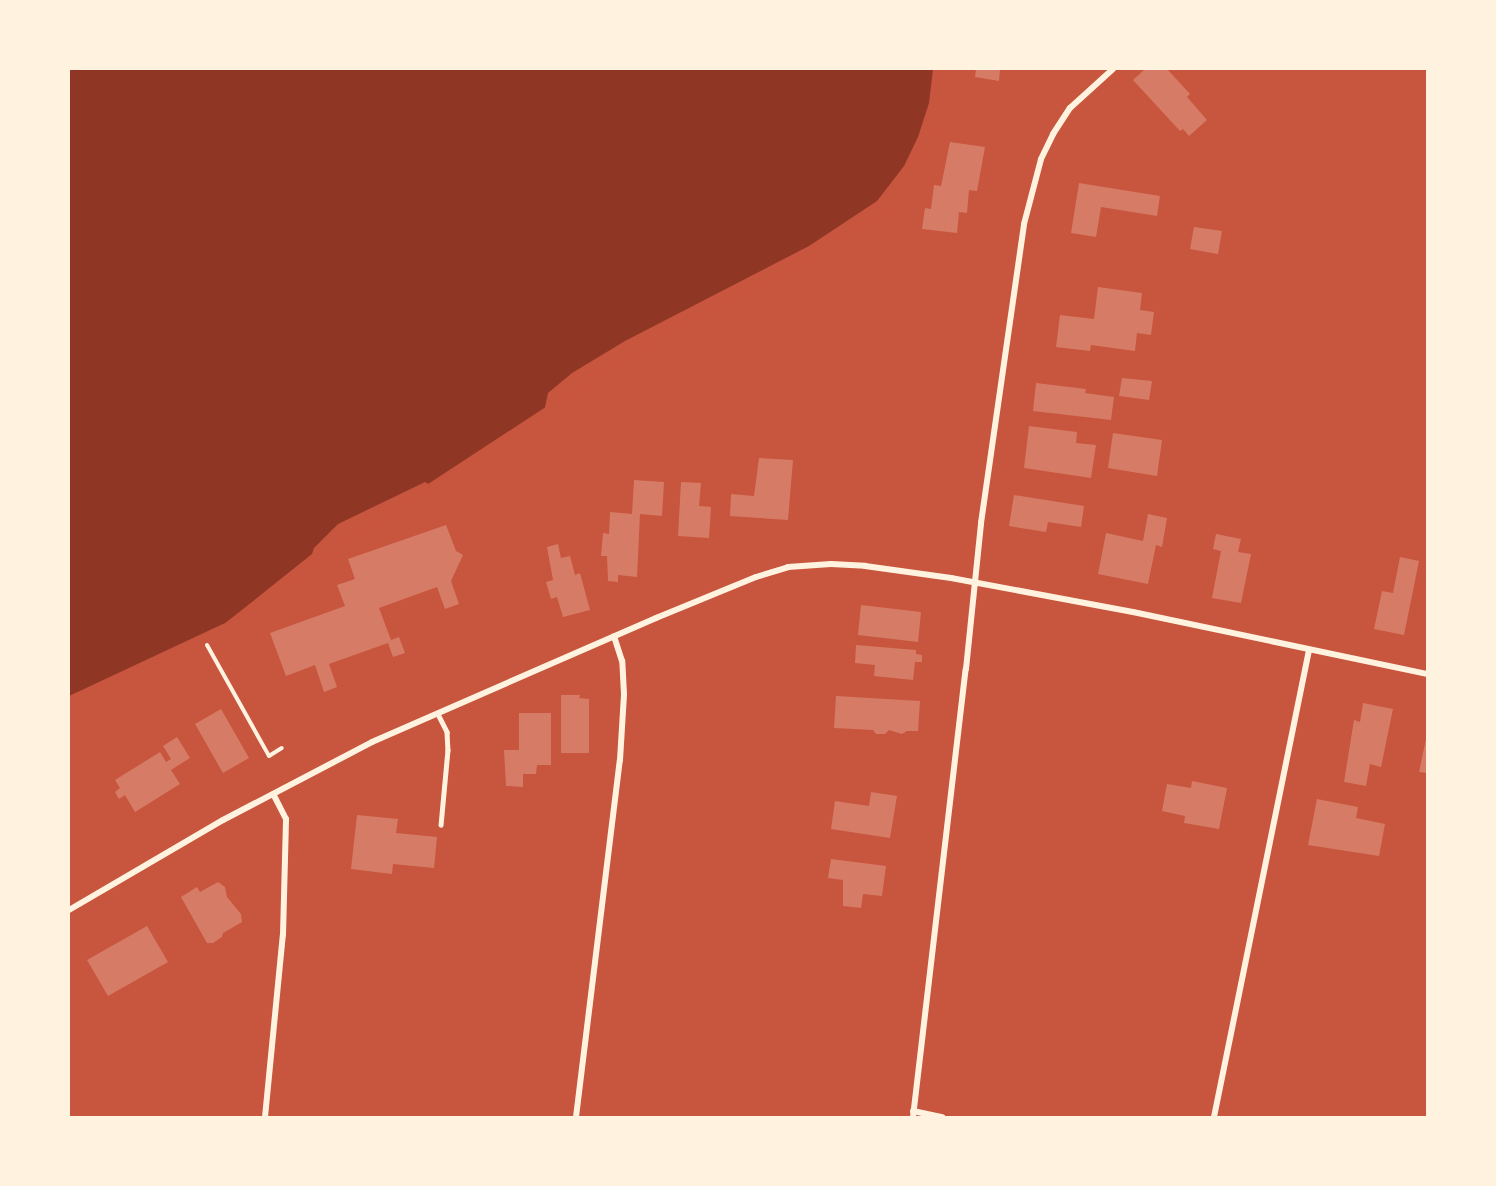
<!DOCTYPE html>
<style>
body{margin:0}
#map{position:relative;width:1496px;height:1186px;overflow:hidden;background:#c8553d;font-family:"DM Sans",sans-serif}
div>[style]{position:absolute}
.water>*{inset:0;background:#8f3625}
.pier>*{inset:0;background:#c8553d}
.building>*{inset:0;background:#d67c66}
.path>*{height:4px;margin:-2px;padding:0 2px;transform-origin:2px;border-radius:2px;background:#fff3e0}
.service>*{height:4.5px;margin:-2.25px;padding:0 2.25px;transform-origin:2.25px;border-radius:2.25px;background:#fff3e0}
.minor>*{height:6px;margin:-3px;padding:0 3px;transform-origin:3px;border-radius:3px;background:#fff3e0}
span{translate:-50% -50%;white-space:nowrap;text-align:center;line-height:1.15;-webkit-text-stroke:4.5px #fff3e0;paint-order:stroke}
.frame{position:absolute;inset:0;border:70px solid #fff3e0;pointer-events:none}
</style>
<div id="map">
<div class="water">
<i style="clip-path:polygon(69px 69px,940px 69px,934px 123px,889px 204px,689px 313px,332px 547px,225px 623px,69px 696px)"></i>
</div>
<div class="pier">
<i style="clip-path:polygon(933px 69px,943px 69px,937px 124px,925px 164px,891px 207px,786px 271px,690px 316px,544px 412px,548px 393px,572px 373px,625px 341px,809px 246px,877px 201px,904px 166px,918px 137px,929px 103px)"></i>
<i style="clip-path:polygon(425px 482px,432px 486px,333px 550px,230px 623px,228px 621px,312px 554px,314px 548px,338px 524px)"></i>
</div>
<div class="building">
<i style="clip-path:polygon(976px 69px,1000px 69px,999px 81px,975px 77px)"></i>
<i style="clip-path:polygon(1145px 69px,1167px 69px,1190px 94px,1187px 97px,1207px 120px,1189px 136px,1183px 129px,1180px 131px,1133px 80px)"></i>
<i style="clip-path:polygon(950px 142px,985px 147px,977px 191px,969px 190px,967px 213px,959px 212px,957px 233px,922px 229px,925px 208px,931px 209px,934px 185px,941px 186px)"></i>
<i style="clip-path:polygon(1079px 183px,1160px 196px,1157px 216px,1101px 207px,1096px 237px,1071px 233px)"></i>
<i style="clip-path:polygon(1194px 227px,1222px 231px,1218px 254px,1190px 249px)"></i>
<i style="clip-path:polygon(1098px 287px,1142px 293px,1140px 310px,1154px 312px,1151px 335px,1137px 333px,1135px 351px,1091px 345px,1090px 351px,1056px 347px,1060px 315px,1094px 319px)"></i>
<i style="clip-path:polygon(1122px 378px,1152px 381px,1149px 400px,1119px 396px)"></i>
<i style="clip-path:polygon(1036px 383px,1086px 389px,1085px 393px,1114px 397px,1111px 420px,1033px 411px)"></i>
<i style="clip-path:polygon(1029px 426px,1077px 432px,1076px 443px,1096px 445px,1091px 478px,1024px 468px)"></i>
<i style="clip-path:polygon(1113px 433px,1162px 440px,1157px 476px,1108px 468px)"></i>
<i style="clip-path:polygon(759px 458px,793px 460px,788px 520px,730px 516px,731px 494px,754px 496px)"></i>
<i style="clip-path:polygon(634px 480px,664px 482px,662px 516px,640px 514px,637px 577px,618px 575px,618px 582px,608px 581px,607px 556px,601px 556px,603px 533px,609px 534px,610px 512px,632px 514px)"></i>
<i style="clip-path:polygon(681px 482px,701px 483px,699px 506px,711px 507px,709px 538px,678px 536px)"></i>
<i style="clip-path:polygon(1014px 495px,1084px 506px,1081px 527px,1048px 522px,1046px 532px,1009px 526px)"></i>
<i style="clip-path:polygon(1148px 514px,1167px 518px,1162px 547px,1156px 545px,1148px 584px,1098px 574px,1106px 533px,1143px 541px)"></i>
<i style="clip-path:polygon(446px 525px,456px 551px,463px 555px,451px 581px,459px 604px,445px 609px,437px 587px,379px 608px,391px 640px,399px 637px,405px 653px,393px 657px,388px 643px,329px 664px,337px 687px,324px 692px,315px 665px,286px 676px,270px 633px,345px 606px,337px 585px,355px 579px,348px 559px)"></i>
<i style="clip-path:polygon(1216px 534px,1241px 539px,1238px 552px,1251px 554px,1241px 603px,1212px 598px,1221px 551px,1213px 549px)"></i>
<i style="clip-path:polygon(558px 544px,561px 558px,570px 556px,575px 575px,580px 573px,590px 610px,563px 617px,557px 597px,551px 599px,546px 582px,553px 580px,547px 547px)"></i>
<i style="clip-path:polygon(1400px 557px,1419px 561px,1404px 635px,1374px 629px,1382px 591px,1393px 593px)"></i>
<i style="clip-path:polygon(861px 605px,921px 612px,918px 642px,858px 635px)"></i>
<i style="clip-path:polygon(856px 645px,916px 650px,916px 654px,922px 655px,922px 662px,915px 662px,913px 680px,874px 676px,875px 665px,855px 663px)"></i>
<i style="clip-path:polygon(561px 695px,580px 695px,579px 698px,589px 699px,589px 753px,561px 753px)"></i>
<i style="clip-path:polygon(836px 696px,920px 701px,918px 731px,907px 731px,902px 734px,889px 730px,885px 734px,876px 734px,873px 730px,834px 728px)"></i>
<i style="clip-path:polygon(1363px 703px,1393px 709px,1381px 767px,1370px 764px,1366px 786px,1344px 782px,1354px 720px,1360px 722px)"></i>
<i style="clip-path:polygon(221px 709px,249px 758px,223px 773px,195px 724px)"></i>
<i style="clip-path:polygon(519px 713px,551px 713px,551px 765px,537px 765px,536px 774px,523px 774px,523px 787px,506px 786px,504px 750px,519px 750px)"></i>
<i style="clip-path:polygon(177px 737px,190px 758px,171px 770px,180px 784px,135px 812px,125px 795px,119px 799px,115px 792px,120px 788px,115px 780px,160px 752px,166px 762px,171px 759px,163px 746px)"></i>
<i style="clip-path:polygon(1426px 739px,1427px 739px,1427px 773px,1419px 772px)"></i>
<i style="clip-path:polygon(1192px 781px,1227px 788px,1219px 829px,1184px 823px,1185px 816px,1162px 811px,1167px 784px,1191px 788px)"></i>
<i style="clip-path:polygon(871px 792px,897px 796px,890px 838px,831px 829px,835px 801px,869px 806px)"></i>
<i style="clip-path:polygon(1317px 799px,1358px 807px,1356px 818px,1385px 824px,1379px 856px,1308px 845px)"></i>
<i style="clip-path:polygon(357px 815px,398px 819px,396px 833px,437px 837px,434px 868px,393px 864px,392px 874px,351px 869px)"></i>
<i style="clip-path:polygon(831px 859px,886px 866px,882px 896px,863px 894px,861px 908px,843px 906px,843px 880px,828px 878px)"></i>
<i style="clip-path:polygon(218px 882px,225px 887px,227px 897px,241px 914px,242px 922px,223px 933px,222px 937px,213px 943px,207px 943px,181px 897px,197px 887px,200px 892px)"></i>
<i style="clip-path:polygon(147px 926px,168px 962px,108px 996px,87px 960px)"></i>
</div>
<div class="path">
<i style="left:207px;top:645px;width:127px;rotate:60.8deg"></i>
<i style="left:269px;top:756px;width:15px;rotate:-32deg"></i>
</div>
<div class="service">
<i style="left:438px;top:714px;width:20px;rotate:63deg"></i>
<i style="left:447px;top:732px;width:18px;rotate:87deg"></i>
<i style="left:448px;top:750px;width:75px;rotate:95.3deg"></i>
</div>
<div class="minor">
<i style="left:69px;top:910px;width:178px;rotate:-30.3deg"></i>
<i style="left:223px;top:820px;width:168px;rotate:-27.6deg"></i>
<i style="left:372px;top:742px;width:310px;rotate:-23.6deg"></i>
<i style="left:656px;top:618px;width:108px;rotate:-22.3deg"></i>
<i style="left:756px;top:577px;width:34px;rotate:-17deg"></i>
<i style="left:788px;top:567px;width:43px;rotate:-4deg"></i>
<i style="left:831px;top:564px;width:34px;rotate:3deg"></i>
<i style="left:865px;top:566px;width:87px;rotate:7.9deg"></i>
<i style="left:951px;top:578px;width:185px;rotate:10.6deg"></i>
<i style="left:1133px;top:612px;width:300px;rotate:11.9deg"></i>
<i style="left:913px;top:1111px;width:30px;rotate:12deg"></i>
<i style="left:265px;top:1117px;width:183px;rotate:-84.4deg"></i>
<i style="left:283px;top:935px;width:116px;rotate:-88.5deg"></i>
<i style="left:286px;top:819px;width:28px;rotate:-117deg"></i>
<i style="left:576px;top:1117px;width:360px;rotate:-83deg"></i>
<i style="left:620px;top:760px;width:66px;rotate:-86.5deg"></i>
<i style="left:624px;top:694px;width:33px;rotate:-93deg"></i>
<i style="left:622px;top:661px;width:26px;rotate:-108deg"></i>
<i style="left:913px;top:1117px;width:451px;rotate:-83.3deg"></i>
<i style="left:966px;top:669px;width:147px;rotate:-84.1deg"></i>
<i style="left:981px;top:523px;width:302px;rotate:-81.8deg"></i>
<i style="left:1024px;top:224px;width:67px;rotate:-75.3deg"></i>
<i style="left:1041px;top:159px;width:28px;rotate:-64deg"></i>
<i style="left:1053px;top:134px;width:31px;rotate:-57deg"></i>
<i style="left:1070px;top:108px;width:58px;rotate:-42.2deg"></i>
<i style="left:1214px;top:1117px;width:476px;rotate:-78.5deg"></i>
</div>
<div class="frame"></div>
</div>
